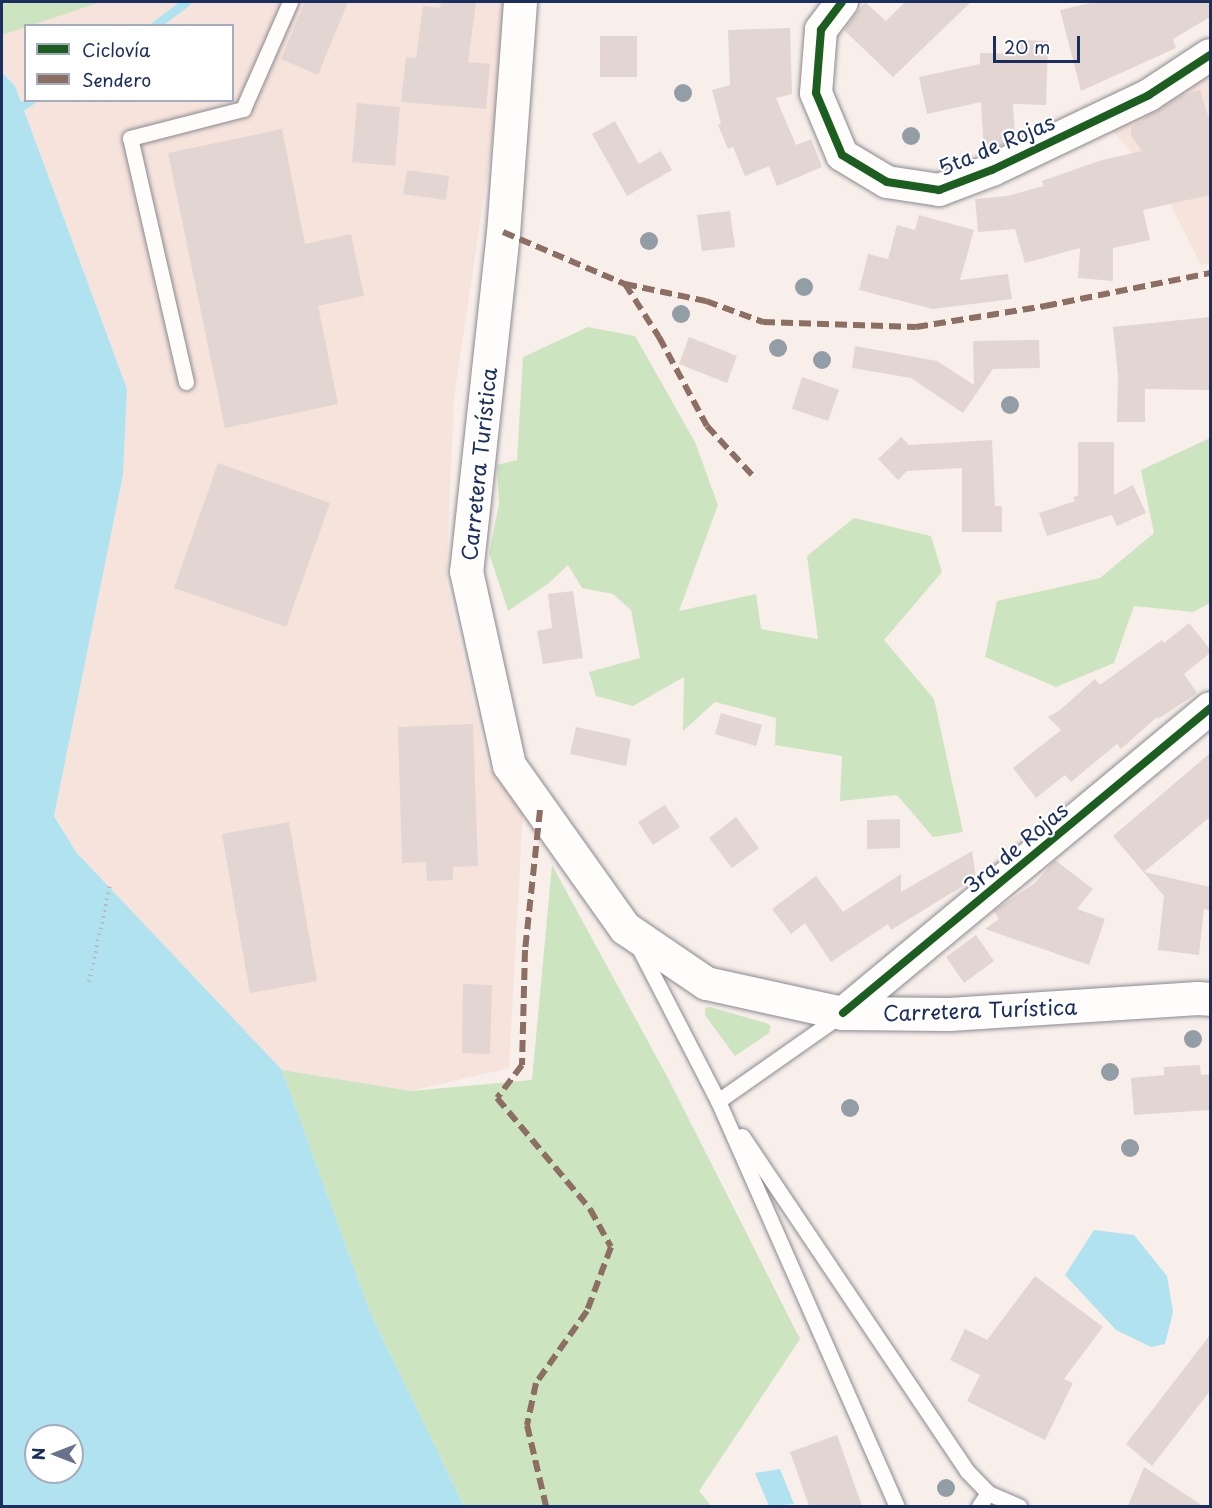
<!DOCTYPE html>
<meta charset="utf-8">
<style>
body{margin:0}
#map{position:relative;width:1212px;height:1508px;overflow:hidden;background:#f8efeb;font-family:"Playpen Sans",sans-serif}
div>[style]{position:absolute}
.built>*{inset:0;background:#f6e3dc}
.green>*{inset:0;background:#cde4c0}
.water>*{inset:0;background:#b0e3ef}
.stream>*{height:9px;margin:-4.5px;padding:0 4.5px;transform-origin:4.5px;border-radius:4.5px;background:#b0e3ef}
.building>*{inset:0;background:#e3d5d1}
.path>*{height:4px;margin-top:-2px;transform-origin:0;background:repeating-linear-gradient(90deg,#b8b9be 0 1.5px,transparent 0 6px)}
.roads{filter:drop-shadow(0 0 2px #8b8a91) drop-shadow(0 0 2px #8b8a91)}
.lane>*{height:15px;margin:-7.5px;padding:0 7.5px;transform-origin:7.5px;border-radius:7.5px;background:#fefdfc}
.street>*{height:32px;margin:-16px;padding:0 16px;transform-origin:16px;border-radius:16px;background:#fefdfc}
.secondary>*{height:33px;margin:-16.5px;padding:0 16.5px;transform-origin:16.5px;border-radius:16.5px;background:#fefdfc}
.quiet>*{height:6px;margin-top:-3px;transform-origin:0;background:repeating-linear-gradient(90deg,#8d6e63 0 12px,transparent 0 18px)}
.cycleway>*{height:8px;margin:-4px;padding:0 4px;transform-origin:4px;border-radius:4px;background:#1b5e20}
.trees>*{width:18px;height:18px;margin:-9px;border-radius:50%;background:#929da6}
span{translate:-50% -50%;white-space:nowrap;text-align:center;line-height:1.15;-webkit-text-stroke:4.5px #fff;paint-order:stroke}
.street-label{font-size:21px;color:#1b2f5e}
.frame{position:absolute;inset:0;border:3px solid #1b2f5e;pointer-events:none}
.legend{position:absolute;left:24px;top:24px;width:210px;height:78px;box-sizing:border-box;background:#fff;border:2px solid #a4acbf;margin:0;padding:8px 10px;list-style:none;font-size:18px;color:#1b2f5e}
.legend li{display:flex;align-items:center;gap:12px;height:30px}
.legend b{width:30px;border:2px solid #a4acbf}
.north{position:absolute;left:24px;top:1424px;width:60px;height:60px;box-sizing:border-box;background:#fff;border:2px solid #a4acbf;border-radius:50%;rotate:270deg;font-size:16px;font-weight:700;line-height:24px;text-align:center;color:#1b2f5e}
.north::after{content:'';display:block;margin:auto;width:21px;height:27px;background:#68728f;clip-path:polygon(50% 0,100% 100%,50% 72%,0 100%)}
.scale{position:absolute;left:993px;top:36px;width:87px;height:27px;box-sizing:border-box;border:3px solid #1b2f5e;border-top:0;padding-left:8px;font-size:18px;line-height:21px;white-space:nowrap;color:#1b2f5e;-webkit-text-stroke:4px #fff;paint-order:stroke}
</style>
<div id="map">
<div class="built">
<i style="clip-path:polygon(101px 2px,504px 2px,501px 82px,454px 398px,446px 581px,488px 768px,523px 809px,509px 1068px,411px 1091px,282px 1070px,76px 852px,54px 815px,123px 475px,127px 389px,15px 86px,2px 71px,2px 35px,25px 27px,26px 100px,232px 100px,232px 26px,29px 25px)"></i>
<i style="clip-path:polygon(1210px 70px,1210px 263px,1201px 265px,1164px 192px,1109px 126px)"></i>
</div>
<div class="green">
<i style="clip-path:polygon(2px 2px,101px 2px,2px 35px)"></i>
<i style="clip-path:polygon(588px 327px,635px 336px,695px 442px,718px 505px,679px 611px,756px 594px,761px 629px,818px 639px,807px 556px,854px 518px,931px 536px,942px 572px,884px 640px,934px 699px,963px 832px,933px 837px,897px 795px,840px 801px,842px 756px,775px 745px,776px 718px,715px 702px,683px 731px,684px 677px,633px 706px,596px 696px,589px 672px,640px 658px,631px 610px,613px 594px,582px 588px,568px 565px,549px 583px,508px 611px,489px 553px,499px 504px,497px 465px,517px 460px,523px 357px)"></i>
<i style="clip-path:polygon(1210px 438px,1210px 603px,1193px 612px,1134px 606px,1114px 663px,1056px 687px,985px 657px,997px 601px,1100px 578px,1154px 533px,1141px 470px)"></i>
<i style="clip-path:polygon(552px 865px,669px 1080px,800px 1339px,699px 1491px,711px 1506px,464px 1506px,370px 1312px,282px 1070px,411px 1091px,532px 1080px)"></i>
<i style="clip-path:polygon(710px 1007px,766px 1023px,771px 1026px,769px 1033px,735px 1056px,705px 1015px,705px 1008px)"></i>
</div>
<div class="water">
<i style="clip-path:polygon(evenodd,2px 72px,15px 86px,127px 389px,123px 475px,54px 816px,76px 852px,282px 1070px,370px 1312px,464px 1506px,2px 1506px,2px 72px,36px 1436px,72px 1436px,72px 1472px,36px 1472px,36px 1436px)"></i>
<i style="clip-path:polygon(1094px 1230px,1134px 1235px,1167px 1276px,1173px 1312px,1165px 1344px,1151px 1347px,1116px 1330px,1065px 1275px)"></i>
<i style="clip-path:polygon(780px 1469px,794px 1504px,769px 1506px,755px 1473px)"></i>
</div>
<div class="stream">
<i style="left:154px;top:26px;width:40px;rotate:-37deg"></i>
<i style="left:22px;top:106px;width:11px;rotate:-34deg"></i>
</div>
<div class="building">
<i style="clip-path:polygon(305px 2px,348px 2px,318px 75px,281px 59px)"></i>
<i style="clip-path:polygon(441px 2px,476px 2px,468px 62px,490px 64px,486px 109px,401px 102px,406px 57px,416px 58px,423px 6px,440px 8px)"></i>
<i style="clip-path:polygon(865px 2px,886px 21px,905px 2px,971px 2px,893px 77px,844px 30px)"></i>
<i style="clip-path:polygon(1095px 2px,1210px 2px,1210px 17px,1173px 39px,1176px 48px,1081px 91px,1060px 10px)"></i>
<i style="clip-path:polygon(790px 28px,792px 94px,776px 98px,796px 145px,811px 139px,822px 167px,777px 186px,769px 166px,745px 176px,733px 147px,728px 149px,718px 125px,721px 124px,712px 90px,730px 85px,728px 30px)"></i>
<i style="clip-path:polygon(600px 36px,637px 36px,637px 77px,600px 77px)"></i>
<i style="clip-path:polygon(1021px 40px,1048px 41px,1046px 105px,1013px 104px,1015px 139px,992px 150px,984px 151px,981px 102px,927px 114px,919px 77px,980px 64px,980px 53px,1020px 54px)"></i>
<i style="clip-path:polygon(1200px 90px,1210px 122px,1210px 195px,1143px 210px,1150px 240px,1113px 248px,1113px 281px,1078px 278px,1080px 248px,1025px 263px,1015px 229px,978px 232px,975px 199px,1007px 196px,1044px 186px,1042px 181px,1102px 160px,1142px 151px,1131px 136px,1131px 127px,1181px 96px)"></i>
<i style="clip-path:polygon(357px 103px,400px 107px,395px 166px,352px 162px)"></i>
<i style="clip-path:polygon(615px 121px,639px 164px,661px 151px,672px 170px,627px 196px,592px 134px)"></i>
<i style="clip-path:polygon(282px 129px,305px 244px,351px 234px,364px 296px,318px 306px,338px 404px,225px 428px,168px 153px)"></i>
<i style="clip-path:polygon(407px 170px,449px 176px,446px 200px,403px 194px)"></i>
<i style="clip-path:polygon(730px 211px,735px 247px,702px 251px,697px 215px)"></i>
<i style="clip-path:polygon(919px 215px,974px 230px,960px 280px,1008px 274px,1012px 299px,933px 309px,859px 290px,868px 254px,888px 259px,897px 225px,915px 230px)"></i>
<i style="clip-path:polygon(1210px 317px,1210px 390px,1145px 389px,1145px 422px,1117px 422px,1118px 376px,1113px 327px)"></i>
<i style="clip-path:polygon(689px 337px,737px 356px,727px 383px,679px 364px)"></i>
<i style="clip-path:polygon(1039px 340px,1040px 368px,993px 369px,963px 413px,911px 378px,852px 368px,855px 346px,937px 361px,974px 385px,973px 341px)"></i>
<i style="clip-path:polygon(802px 377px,839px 390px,828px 421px,792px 409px)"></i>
<i style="clip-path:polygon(901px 437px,909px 445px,992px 440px,995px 506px,1002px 506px,1002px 532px,962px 532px,962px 468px,907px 471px,898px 480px,878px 459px)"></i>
<i style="clip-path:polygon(1078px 442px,1114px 442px,1114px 495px,1133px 485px,1146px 513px,1117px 526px,1112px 515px,1047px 536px,1039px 513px,1075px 501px,1073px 497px,1078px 495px)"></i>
<i style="clip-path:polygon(218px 463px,330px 503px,286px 627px,174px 588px)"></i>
<i style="clip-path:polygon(573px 591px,583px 658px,543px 664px,537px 631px,552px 628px,548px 594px)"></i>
<i style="clip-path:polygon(1189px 623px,1210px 649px,1210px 653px,1184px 674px,1197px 693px,1158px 719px,1157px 717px,1121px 749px,1117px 744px,1071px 782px,1065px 775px,1036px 798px,1013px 768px,1061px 730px,1048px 717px,1060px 710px,1095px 679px,1100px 685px,1162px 640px,1164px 643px)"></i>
<i style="clip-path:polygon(721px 713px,762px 725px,756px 746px,715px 734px)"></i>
<i style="clip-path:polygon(473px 724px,478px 866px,453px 867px,453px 880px,427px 881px,426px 862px,402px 863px,398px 727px)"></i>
<i style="clip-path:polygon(576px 727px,631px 739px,626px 766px,570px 754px)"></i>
<i style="clip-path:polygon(1210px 753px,1210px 817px,1144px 872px,1210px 887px,1210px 911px,1204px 909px,1199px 955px,1158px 950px,1164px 896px,1113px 836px)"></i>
<i style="clip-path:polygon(665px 805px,680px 827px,653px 845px,638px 822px)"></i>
<i style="clip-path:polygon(736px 817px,759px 848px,732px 868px,709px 838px)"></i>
<i style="clip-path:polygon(900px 819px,900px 848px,867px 849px,867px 820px)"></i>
<i style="clip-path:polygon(289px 822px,317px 981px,250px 993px,222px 834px)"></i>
<i style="clip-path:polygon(972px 851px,976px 878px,891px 930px,888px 924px,831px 962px,805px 923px,791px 934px,772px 909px,816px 876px,843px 912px,901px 874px,901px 892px)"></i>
<i style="clip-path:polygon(1055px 860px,1093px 889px,1077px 909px,1105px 919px,1089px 965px,985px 929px,999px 919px,994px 911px,1035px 883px)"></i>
<i style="clip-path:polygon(976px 935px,994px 961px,964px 983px,946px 957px)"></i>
<i style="clip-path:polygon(463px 984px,492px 985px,490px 1054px,462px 1053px)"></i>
<i style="clip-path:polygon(1200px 1065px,1201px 1075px,1210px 1074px,1210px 1110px,1134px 1115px,1131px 1078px,1164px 1075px,1164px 1067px)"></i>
<i style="clip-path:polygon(1035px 1276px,1103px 1327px,1064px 1379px,1073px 1383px,1045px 1440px,967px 1401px,980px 1375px,950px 1360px,965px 1329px,987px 1340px)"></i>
<i style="clip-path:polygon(1210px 1335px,1210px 1391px,1152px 1466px,1126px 1444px)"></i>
<i style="clip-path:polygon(837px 1435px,862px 1506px,809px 1506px,790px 1452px)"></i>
<i style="clip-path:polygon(1144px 1467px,1203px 1506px,1128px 1506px)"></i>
</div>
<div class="path">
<i style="left:89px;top:982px;width:98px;rotate:-77.7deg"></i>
</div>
<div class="roads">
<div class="lane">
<i style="left:186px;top:382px;width:250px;rotate:-102.9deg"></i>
<i style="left:130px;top:138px;width:117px;rotate:-14.4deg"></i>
<i style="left:243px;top:109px;width:117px;rotate:-66.3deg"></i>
<i style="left:638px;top:946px;width:174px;rotate:62.7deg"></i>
<i style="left:718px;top:1101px;width:443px;rotate:66.2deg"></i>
<i style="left:718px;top:1101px;width:150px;rotate:-35deg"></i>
<i style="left:742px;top:1136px;width:404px;rotate:56.1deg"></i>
<i style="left:967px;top:1471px;width:30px;rotate:46deg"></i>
<i style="left:988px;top:1493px;width:34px;rotate:23deg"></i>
<i style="left:979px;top:1506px;width:16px;rotate:-55deg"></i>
</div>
<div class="street">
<i style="left:842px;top:2px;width:35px;rotate:127deg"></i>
<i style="left:821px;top:30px;width:63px;rotate:94.5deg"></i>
<i style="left:816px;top:93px;width:67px;rotate:67.2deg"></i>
<i style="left:842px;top:155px;width:52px;rotate:31deg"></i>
<i style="left:887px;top:182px;width:53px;rotate:8.7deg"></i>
<i style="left:939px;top:190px;width:57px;rotate:-20.7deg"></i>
<i style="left:992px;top:170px;width:174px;rotate:-25.5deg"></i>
<i style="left:1149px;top:95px;width:73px;rotate:-33.3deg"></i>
<i style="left:843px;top:1013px;width:477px;rotate:-39.7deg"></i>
</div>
<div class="secondary">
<i style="left:520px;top:2px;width:231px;rotate:94.2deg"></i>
<i style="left:503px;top:232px;width:341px;rotate:96.2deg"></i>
<i style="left:466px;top:571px;width:199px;rotate:77.5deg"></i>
<i style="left:509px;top:765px;width:200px;rotate:54.6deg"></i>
<i style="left:625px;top:928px;width:98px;rotate:34.2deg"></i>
<i style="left:706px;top:983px;width:140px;rotate:12.4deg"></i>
<i style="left:843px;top:1013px;width:106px;rotate:0.5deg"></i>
<i style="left:949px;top:1014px;width:249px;rotate:-3.7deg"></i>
<i style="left:1197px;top:998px;width:13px;rotate:4deg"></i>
</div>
</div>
<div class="quiet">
<i style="left:503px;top:232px;width:133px;rotate:23.1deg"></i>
<i style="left:625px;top:284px;width:83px;rotate:11.9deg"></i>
<i style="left:706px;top:301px;width:61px;rotate:20.2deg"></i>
<i style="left:763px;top:322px;width:153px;rotate:1.9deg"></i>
<i style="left:916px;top:327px;width:131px;rotate:-9.2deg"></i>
<i style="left:1045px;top:306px;width:168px;rotate:-11.3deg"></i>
<i style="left:625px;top:284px;width:63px;rotate:57.3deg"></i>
<i style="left:659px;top:337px;width:101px;rotate:61.7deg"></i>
<i style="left:707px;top:426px;width:68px;rotate:47.4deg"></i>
<i style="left:540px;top:810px;width:141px;rotate:96.1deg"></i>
<i style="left:525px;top:950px;width:115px;rotate:91.5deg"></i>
<i style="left:522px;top:1065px;width:41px;rotate:127.1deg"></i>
<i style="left:497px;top:1098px;width:145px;rotate:50deg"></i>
<i style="left:590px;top:1209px;width:43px;rotate:61.1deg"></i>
<i style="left:611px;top:1247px;width:68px;rotate:110.6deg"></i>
<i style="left:587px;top:1311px;width:88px;rotate:125.3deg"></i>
<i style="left:536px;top:1383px;width:43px;rotate:102.1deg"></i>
<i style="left:527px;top:1425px;width:83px;rotate:76.8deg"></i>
</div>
<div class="cycleway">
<i style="left:842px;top:2px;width:35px;rotate:127deg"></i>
<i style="left:821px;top:30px;width:63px;rotate:94.5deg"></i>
<i style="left:816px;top:93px;width:67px;rotate:67.2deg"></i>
<i style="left:842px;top:155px;width:52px;rotate:31deg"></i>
<i style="left:887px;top:182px;width:53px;rotate:8.7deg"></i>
<i style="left:939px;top:190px;width:57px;rotate:-20.7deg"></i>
<i style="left:992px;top:170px;width:174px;rotate:-25.5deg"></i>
<i style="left:1149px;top:95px;width:73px;rotate:-33.3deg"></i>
<i style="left:843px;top:1013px;width:477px;rotate:-39.7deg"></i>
</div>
<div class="trees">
<i style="left:683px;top:93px"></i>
<i style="left:911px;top:136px"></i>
<i style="left:649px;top:241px"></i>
<i style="left:804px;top:287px"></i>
<i style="left:681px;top:314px"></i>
<i style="left:778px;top:348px"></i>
<i style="left:822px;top:360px"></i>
<i style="left:1010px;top:405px"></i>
<i style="left:1193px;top:1039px"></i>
<i style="left:1110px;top:1072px"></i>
<i style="left:850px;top:1108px"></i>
<i style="left:1130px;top:1148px"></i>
<i style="left:946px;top:1488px"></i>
</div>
<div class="street-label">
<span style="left:996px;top:144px;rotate:-23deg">5ta de Rojas</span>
<span style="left:478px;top:464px;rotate:-84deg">Carretera Turística</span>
<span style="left:1015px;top:847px;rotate:-40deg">3ra de Rojas</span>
<span style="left:980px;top:1009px;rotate:-2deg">Carretera Turística</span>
</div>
<div class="frame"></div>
<ul class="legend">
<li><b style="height:8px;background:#1b5e20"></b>Ciclovía</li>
<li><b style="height:8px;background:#8d6e63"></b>Sendero</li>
</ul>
<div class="north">N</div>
<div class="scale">20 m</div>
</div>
